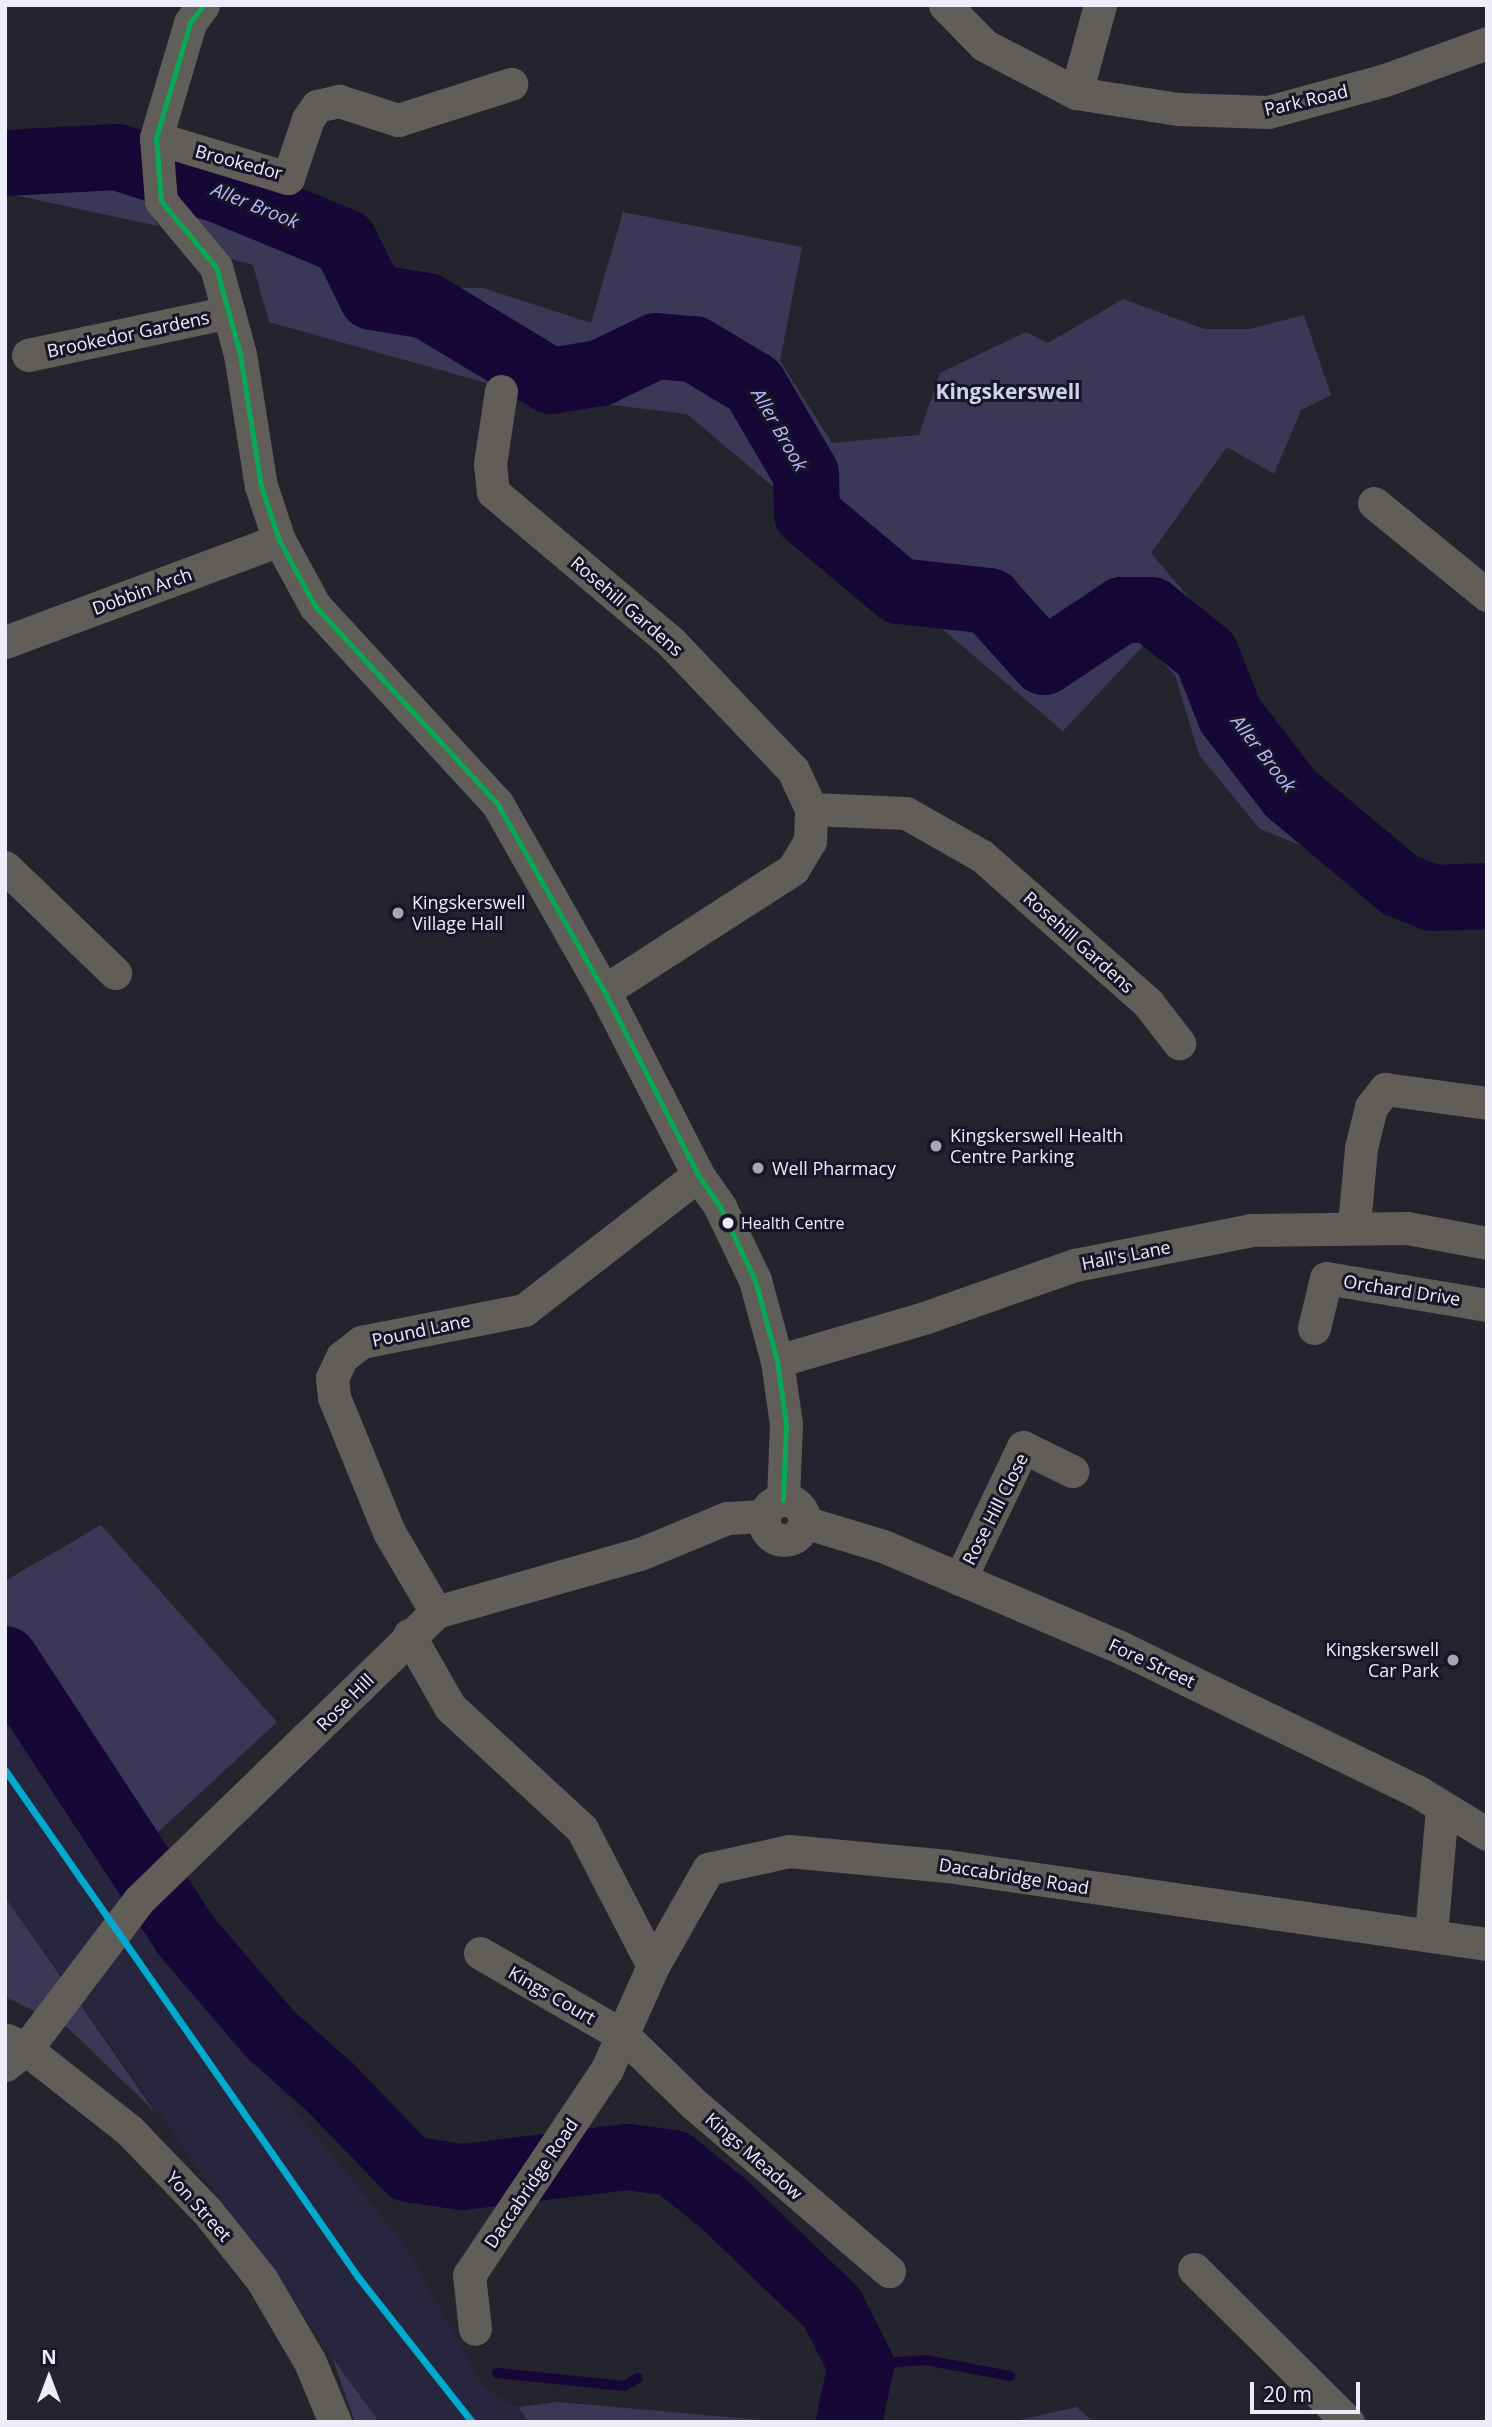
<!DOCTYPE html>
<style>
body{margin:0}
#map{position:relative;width:1492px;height:2427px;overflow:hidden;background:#24242f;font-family:"Open Sans",sans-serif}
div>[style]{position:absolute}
.built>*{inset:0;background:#27263e}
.green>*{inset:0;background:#3a3856}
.stream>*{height:10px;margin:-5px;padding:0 5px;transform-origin:5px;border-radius:5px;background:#150736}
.river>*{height:66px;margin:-33px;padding:0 33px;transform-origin:33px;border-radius:33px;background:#150736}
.street>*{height:33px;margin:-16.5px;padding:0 16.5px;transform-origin:16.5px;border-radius:16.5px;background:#615d58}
.street>.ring{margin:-16.5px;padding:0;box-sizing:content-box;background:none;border:33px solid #615d58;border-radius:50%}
.bus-1>*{height:5px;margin:-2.5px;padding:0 2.5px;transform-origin:2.5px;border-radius:2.5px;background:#06aa56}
.rail-1>*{height:7px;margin:-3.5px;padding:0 3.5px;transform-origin:3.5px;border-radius:3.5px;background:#00a9ce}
.dots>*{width:19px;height:19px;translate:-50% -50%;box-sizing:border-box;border:4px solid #171629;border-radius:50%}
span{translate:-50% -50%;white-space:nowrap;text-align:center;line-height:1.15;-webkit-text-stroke:6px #171629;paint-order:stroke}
.bus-label{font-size:16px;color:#ededfa}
.left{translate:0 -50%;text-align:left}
.street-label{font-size:18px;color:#ededfa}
.poi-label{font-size:18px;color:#ededfa}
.right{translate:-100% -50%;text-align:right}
.water-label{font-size:19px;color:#bbb7fc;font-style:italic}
.quarter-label{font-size:21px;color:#d3d2ed;font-weight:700}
.frame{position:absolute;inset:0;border:7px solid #ededfa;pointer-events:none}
.north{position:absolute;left:14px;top:2343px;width:70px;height:70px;-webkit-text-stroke:5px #171629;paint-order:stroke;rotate:0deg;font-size:19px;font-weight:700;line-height:28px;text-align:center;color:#ededfa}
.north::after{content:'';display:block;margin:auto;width:24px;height:32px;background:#ededfa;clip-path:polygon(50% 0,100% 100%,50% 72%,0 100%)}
.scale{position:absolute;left:1250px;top:2382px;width:110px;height:32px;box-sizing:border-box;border:4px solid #ededfa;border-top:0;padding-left:9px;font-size:21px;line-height:24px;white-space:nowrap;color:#ededfa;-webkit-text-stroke:5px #171629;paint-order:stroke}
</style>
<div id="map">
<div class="built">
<i style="clip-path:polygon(5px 1666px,284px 2096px,406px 2247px,484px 2388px,518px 2407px,529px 2422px,379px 2422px,5px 1897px)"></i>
</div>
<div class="green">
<i style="clip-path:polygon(5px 133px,138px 140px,143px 196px,158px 226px,5px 193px)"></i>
<i style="clip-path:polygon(185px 162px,370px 224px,385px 288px,483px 288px,591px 323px,623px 212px,802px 247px,780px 361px,832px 443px,919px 435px,940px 373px,1026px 332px,1048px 343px,1123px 299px,1204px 329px,1250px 329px,1304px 315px,1331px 395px,1301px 410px,1274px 474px,1227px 447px,1151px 553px,1214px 627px,1266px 745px,1432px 898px,1260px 829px,1199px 755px,1175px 675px,1145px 644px,1063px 731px,687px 414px,530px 395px,269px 322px,253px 265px,217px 255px,187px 210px)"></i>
<i style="clip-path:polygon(101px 1525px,277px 1722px,128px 1860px,5px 1666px,5px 1581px)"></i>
<i style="clip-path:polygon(5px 1897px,155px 2112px,67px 2027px,5px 1997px)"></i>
<i style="clip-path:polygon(332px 2357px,379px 2422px,355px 2422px)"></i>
<i style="clip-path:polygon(558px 2402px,783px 2422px,529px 2422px,518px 2407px)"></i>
<i style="clip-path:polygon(1077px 2407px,1093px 2422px,1010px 2422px)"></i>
</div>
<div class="stream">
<i style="left:861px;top:2365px;width:65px;rotate:-4.4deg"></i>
<i style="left:926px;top:2360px;width:86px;rotate:10.8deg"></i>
<i style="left:497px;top:2373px;width:128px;rotate:5.8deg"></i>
<i style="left:624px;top:2386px;width:16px;rotate:-30deg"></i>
</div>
<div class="river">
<i style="left:5px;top:163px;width:112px;rotate:-3.1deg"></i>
<i style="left:117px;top:157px;width:110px;rotate:17.9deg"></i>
<i style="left:222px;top:191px;width:133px;rotate:22.5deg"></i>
<i style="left:345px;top:242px;width:61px;rotate:63.9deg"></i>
<i style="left:372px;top:297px;width:56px;rotate:9.3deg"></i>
<i style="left:427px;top:306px;width:145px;rotate:31.2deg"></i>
<i style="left:551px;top:381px;width:50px;rotate:-9.3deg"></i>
<i style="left:600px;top:373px;width:62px;rotate:-25.7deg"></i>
<i style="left:656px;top:346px;width:38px;rotate:5deg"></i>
<i style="left:694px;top:349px;width:70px;rotate:31deg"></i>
<i style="left:754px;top:385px;width:103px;rotate:59.7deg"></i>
<i style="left:806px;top:474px;width:40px;rotate:88.6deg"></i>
<i style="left:807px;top:514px;width:120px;rotate:39.9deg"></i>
<i style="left:899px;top:591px;width:91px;rotate:6.3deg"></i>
<i style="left:989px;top:601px;width:82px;rotate:48deg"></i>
<i style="left:1044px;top:662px;width:94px;rotate:-33.7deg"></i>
<i style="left:1122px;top:610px;width:29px"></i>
<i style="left:1151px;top:610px;width:70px;rotate:38.7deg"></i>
<i style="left:1206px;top:654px;width:66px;rotate:68.5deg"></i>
<i style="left:1230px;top:715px;width:98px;rotate:52.4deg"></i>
<i style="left:1290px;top:793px;width:143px;rotate:39.9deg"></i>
<i style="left:1400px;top:885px;width:35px;rotate:22deg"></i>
<i style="left:1432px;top:898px;width:55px;rotate:-2.1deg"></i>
<i style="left:5px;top:1659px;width:332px;rotate:56.8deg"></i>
<i style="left:187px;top:1937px;width:129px;rotate:49.4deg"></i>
<i style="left:271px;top:2035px;width:79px;rotate:41.4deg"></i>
<i style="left:330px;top:2087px;width:114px;rotate:46.1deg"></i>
<i style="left:409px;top:2169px;width:54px;rotate:8.6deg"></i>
<i style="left:462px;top:2177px;width:166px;rotate:-6.9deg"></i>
<i style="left:627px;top:2157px;width:46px;rotate:7.4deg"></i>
<i style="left:673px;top:2163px;width:67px;rotate:38.9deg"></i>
<i style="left:725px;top:2205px;width:149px;rotate:43.9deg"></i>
<i style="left:832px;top:2308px;width:64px;rotate:63deg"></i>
<i style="left:861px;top:2365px;width:58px;rotate:101.9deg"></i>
</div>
<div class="street">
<i style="left:203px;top:5px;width:22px;rotate:126deg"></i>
<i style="left:190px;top:23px;width:120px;rotate:106.5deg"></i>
<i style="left:156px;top:138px;width:63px;rotate:85.5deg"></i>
<i style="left:161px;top:201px;width:86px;rotate:50.2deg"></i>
<i style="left:216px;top:267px;width:90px;rotate:74.6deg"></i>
<i style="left:240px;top:354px;width:134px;rotate:81deg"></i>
<i style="left:261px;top:486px;width:57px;rotate:71.6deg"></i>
<i style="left:279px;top:540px;width:75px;rotate:61.4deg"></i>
<i style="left:315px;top:606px;width:268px;rotate:47.3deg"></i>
<i style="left:497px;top:803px;width:216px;rotate:60.4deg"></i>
<i style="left:604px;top:991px;width:207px;rotate:62.9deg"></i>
<i style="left:698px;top:1175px;width:39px;rotate:55deg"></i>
<i style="left:720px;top:1207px;width:81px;rotate:64.4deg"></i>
<i style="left:755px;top:1280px;width:84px;rotate:74.8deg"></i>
<i style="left:777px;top:1361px;width:64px;rotate:81.9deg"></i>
<i style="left:786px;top:1424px;width:76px;rotate:92.3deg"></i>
<i style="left:945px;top:5px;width:56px;rotate:45.7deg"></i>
<i style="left:984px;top:45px;width:104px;rotate:27.6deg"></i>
<i style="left:1076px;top:93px;width:103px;rotate:8.9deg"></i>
<i style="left:1178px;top:109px;width:90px;rotate:1.9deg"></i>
<i style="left:1268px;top:112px;width:121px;rotate:-15.3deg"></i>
<i style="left:1385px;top:80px;width:109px;rotate:-19.9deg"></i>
<i style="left:1076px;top:93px;width:91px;rotate:-74.7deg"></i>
<i style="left:156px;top:138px;width:138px;rotate:16.9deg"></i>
<i style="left:288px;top:178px;width:62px;rotate:-71.3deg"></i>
<i style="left:308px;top:119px;width:16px;rotate:-55deg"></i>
<i style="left:317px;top:106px;width:23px;rotate:-13deg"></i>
<i style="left:339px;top:101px;width:62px;rotate:17.9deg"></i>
<i style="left:398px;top:120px;width:119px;rotate:-17.7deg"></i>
<i style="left:28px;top:355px;width:205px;rotate:-12.1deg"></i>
<i style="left:501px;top:391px;width:74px;rotate:98.6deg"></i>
<i style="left:490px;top:464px;width:28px;rotate:84deg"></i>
<i style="left:493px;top:492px;width:231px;rotate:40.1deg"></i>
<i style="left:670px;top:641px;width:178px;rotate:46.4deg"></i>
<i style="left:793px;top:770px;width:43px;rotate:65.2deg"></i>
<i style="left:811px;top:809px;width:95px;rotate:2.4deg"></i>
<i style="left:906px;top:813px;width:87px;rotate:29.5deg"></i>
<i style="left:982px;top:856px;width:222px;rotate:41.5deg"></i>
<i style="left:1148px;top:1003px;width:51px;rotate:52.2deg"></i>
<i style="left:1374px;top:503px;width:146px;rotate:39.2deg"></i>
<i style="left:5px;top:642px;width:292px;rotate:-20.4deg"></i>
<i style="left:5px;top:867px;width:153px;rotate:43.9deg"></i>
<i style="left:604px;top:991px;width:225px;rotate:-32.8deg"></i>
<i style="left:793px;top:869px;width:33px;rotate:-59deg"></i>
<i style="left:810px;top:841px;width:32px;rotate:-88deg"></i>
<i style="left:1354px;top:1225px;width:77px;rotate:-84.8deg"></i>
<i style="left:1361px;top:1148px;width:42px;rotate:-76.3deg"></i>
<i style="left:1371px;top:1107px;width:23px;rotate:-52deg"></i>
<i style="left:1385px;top:1089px;width:103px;rotate:7.8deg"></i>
<i style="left:1314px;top:1328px;width:51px;rotate:-76.5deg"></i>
<i style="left:1326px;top:1278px;width:163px;rotate:9.5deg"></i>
<i style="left:777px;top:1361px;width:156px;rotate:-16.3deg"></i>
<i style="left:927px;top:1317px;width:157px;rotate:-19.4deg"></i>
<i style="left:1075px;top:1265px;width:179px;rotate:-11.2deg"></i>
<i style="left:1251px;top:1230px;width:156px;rotate:-0.7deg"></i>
<i style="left:1407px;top:1228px;width:81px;rotate:10.6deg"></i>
<i class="ring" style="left:764px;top:1500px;width:7px;height:7px"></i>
<i style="left:804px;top:1522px;width:83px;rotate:16.9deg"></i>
<i style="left:883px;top:1546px;width:260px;rotate:23.1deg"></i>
<i style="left:1122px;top:1648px;width:328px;rotate:25.9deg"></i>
<i style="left:1417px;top:1791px;width:82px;rotate:31.6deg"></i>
<i style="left:960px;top:1579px;width:146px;rotate:-64.5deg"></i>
<i style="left:1023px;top:1447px;width:55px;rotate:26.1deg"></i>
<i style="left:436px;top:1612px;width:93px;rotate:-120.4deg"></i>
<i style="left:389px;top:1532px;width:146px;rotate:-112.2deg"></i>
<i style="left:334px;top:1397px;width:19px;rotate:-96deg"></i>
<i style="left:332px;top:1378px;width:23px;rotate:-65deg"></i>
<i style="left:342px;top:1357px;width:24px;rotate:-38deg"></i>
<i style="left:361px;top:1342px;width:166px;rotate:-11.1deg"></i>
<i style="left:524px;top:1310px;width:220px;rotate:-37.8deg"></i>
<i style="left:409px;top:1635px;width:83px;rotate:60.3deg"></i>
<i style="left:450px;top:1707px;width:180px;rotate:42.7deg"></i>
<i style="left:582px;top:1829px;width:154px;rotate:62.6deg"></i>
<i style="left:653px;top:1966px;width:113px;rotate:114.1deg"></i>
<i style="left:607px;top:2069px;width:248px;rotate:123.8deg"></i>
<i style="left:469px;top:2275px;width:54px;rotate:83.7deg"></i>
<i style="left:1431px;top:1934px;width:126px;rotate:-85deg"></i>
<i style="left:480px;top:1953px;width:166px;rotate:30deg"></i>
<i style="left:624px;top:2036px;width:98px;rotate:44.2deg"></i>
<i style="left:694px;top:2104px;width:257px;rotate:40.6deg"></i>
<i style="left:653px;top:1966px;width:112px;rotate:-60.4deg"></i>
<i style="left:708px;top:1869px;width:83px;rotate:-12.5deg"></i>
<i style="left:789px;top:1851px;width:159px;rotate:5.4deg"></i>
<i style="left:947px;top:1866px;width:546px;rotate:8.22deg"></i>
<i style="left:7px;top:2040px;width:21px;rotate:25deg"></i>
<i style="left:26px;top:2049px;width:131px;rotate:38.2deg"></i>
<i style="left:129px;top:2130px;width:112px;rotate:46.1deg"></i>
<i style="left:207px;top:2211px;width:88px;rotate:51.4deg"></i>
<i style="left:262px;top:2280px;width:95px;rotate:59.7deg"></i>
<i style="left:310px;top:2362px;width:65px;rotate:67.4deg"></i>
<i style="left:5px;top:2065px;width:26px;rotate:-37deg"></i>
<i style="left:26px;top:2049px;width:187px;rotate:-52.8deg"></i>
<i style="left:139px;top:1900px;width:414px;rotate:-44.1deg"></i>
<i style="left:436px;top:1612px;width:212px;rotate:-15.9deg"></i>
<i style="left:640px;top:1554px;width:94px;rotate:-22.5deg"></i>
<i style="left:727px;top:1518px;width:37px;rotate:-3deg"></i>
<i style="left:1194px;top:2269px;width:217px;rotate:44.8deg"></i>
</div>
<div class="bus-1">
<i style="left:203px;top:5px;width:22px;rotate:126deg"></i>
<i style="left:190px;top:23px;width:120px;rotate:106.5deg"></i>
<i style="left:156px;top:138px;width:63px;rotate:85.5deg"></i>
<i style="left:161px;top:201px;width:86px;rotate:50.2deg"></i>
<i style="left:216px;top:267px;width:90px;rotate:74.6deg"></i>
<i style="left:240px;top:354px;width:134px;rotate:81deg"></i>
<i style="left:261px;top:486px;width:57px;rotate:71.6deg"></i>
<i style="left:279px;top:540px;width:75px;rotate:61.4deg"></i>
<i style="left:315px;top:606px;width:268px;rotate:47.3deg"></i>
<i style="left:497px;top:803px;width:216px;rotate:60.4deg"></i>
<i style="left:604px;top:991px;width:207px;rotate:62.9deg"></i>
<i style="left:698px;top:1175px;width:39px;rotate:55deg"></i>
<i style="left:720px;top:1207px;width:81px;rotate:64.4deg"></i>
<i style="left:755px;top:1280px;width:84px;rotate:74.8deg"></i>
<i style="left:777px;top:1361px;width:64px;rotate:81.9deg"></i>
<i style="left:786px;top:1424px;width:76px;rotate:92.3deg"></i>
</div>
<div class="rail-1">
<i style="left:5px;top:1770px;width:618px;rotate:55.15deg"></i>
<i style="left:358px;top:2277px;width:184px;rotate:51.8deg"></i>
</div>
<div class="dots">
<i style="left:398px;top:913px;background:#a7a7b3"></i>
<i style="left:936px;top:1146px;background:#a7a7b3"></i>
<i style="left:758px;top:1168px;background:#a7a7b3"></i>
<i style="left:728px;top:1223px;background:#ededfa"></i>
<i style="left:1453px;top:1660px;background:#a7a7b3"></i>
</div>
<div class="bus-label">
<span class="left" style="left:741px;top:1223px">Health Centre</span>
</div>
<div class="street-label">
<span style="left:1306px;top:100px;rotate:-13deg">Park Road</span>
<span style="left:239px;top:162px;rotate:15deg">Brookedor</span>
<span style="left:128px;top:334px;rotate:-12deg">Brookedor Gardens</span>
<span style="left:142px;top:591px;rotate:-20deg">Dobbin Arch</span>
<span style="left:627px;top:606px;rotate:41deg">Rosehill Gardens</span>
<span style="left:1079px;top:942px;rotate:42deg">Rosehill Gardens</span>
<span style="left:1126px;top:1255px;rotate:-11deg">Hall's Lane</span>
<span style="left:1402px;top:1290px;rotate:9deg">Orchard Drive</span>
<span style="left:421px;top:1330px;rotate:-12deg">Pound Lane</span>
<span style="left:995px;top:1509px;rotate:-63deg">Rose Hill Close</span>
<span style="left:1152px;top:1663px;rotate:25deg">Fore Street</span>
<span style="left:345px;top:1702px;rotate:-45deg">Rose Hill</span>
<span style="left:1014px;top:1876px;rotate:9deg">Daccabridge Road</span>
<span style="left:552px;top:1995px;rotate:30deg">Kings Court</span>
<span style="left:754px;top:2156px;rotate:41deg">Kings Meadow</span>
<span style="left:531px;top:2183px;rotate:-56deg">Daccabridge Road</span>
<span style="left:199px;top:2206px;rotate:48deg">Yon Street</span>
</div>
<div class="poi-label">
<span class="left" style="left:412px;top:913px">Kingskerswell<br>Village Hall</span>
<span class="left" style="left:950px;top:1146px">Kingskerswell Health<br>Centre Parking</span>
<span class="left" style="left:772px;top:1168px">Well Pharmacy</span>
<span class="right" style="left:1439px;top:1660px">Kingskerswell<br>Car Park</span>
</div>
<div class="water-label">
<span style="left:255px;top:206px;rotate:22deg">Aller Brook</span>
<span style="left:779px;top:430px;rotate:60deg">Aller Brook</span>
<span style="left:1263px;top:754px;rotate:52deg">Aller Brook</span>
</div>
<div class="quarter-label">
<span style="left:1008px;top:391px">Kingskerswell</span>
</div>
<div class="frame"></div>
<div class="north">N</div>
<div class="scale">20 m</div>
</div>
